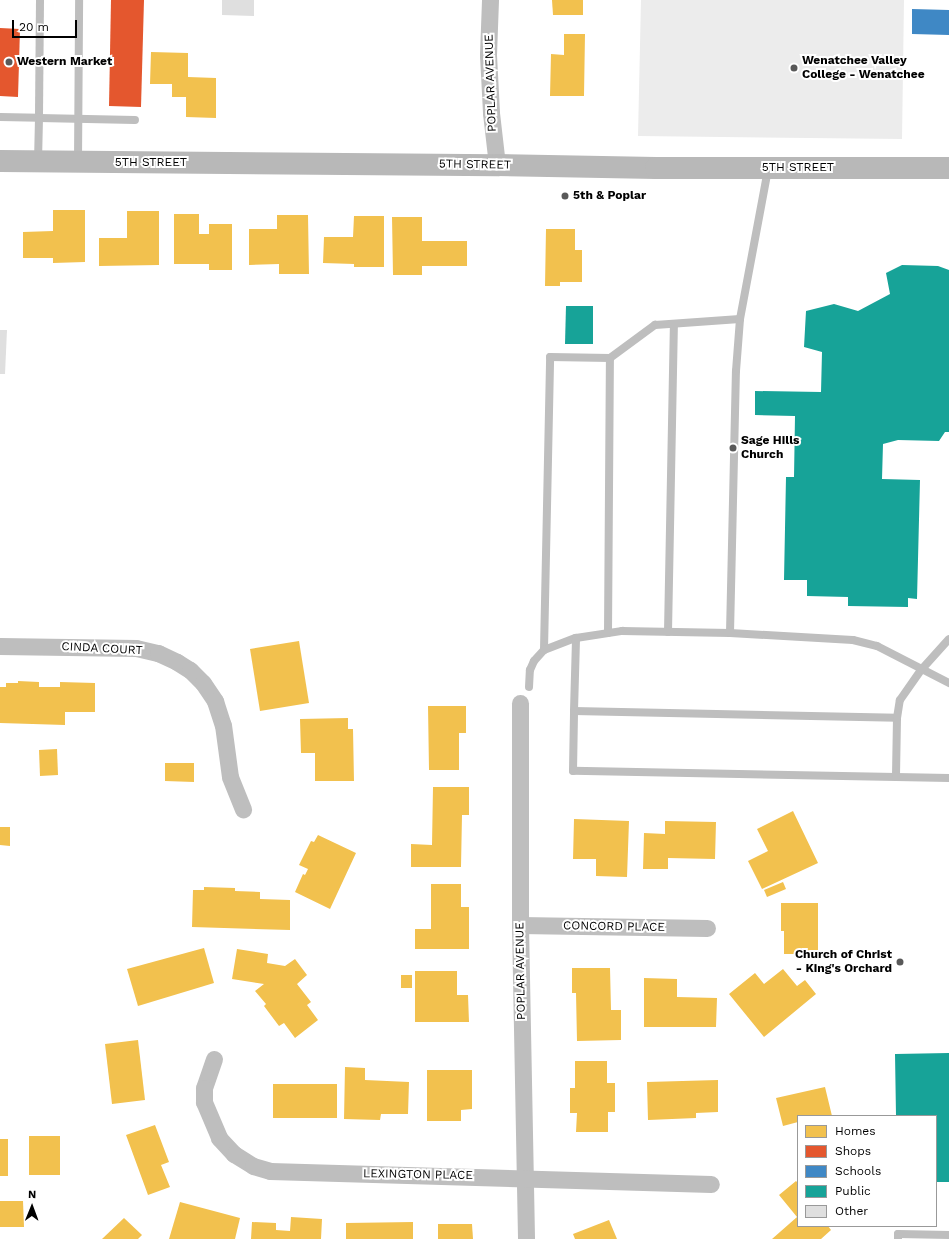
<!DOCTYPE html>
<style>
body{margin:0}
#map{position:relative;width:949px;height:1239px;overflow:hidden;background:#fff;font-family:"Work Sans",sans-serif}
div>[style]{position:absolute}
.green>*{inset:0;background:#ececec}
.homes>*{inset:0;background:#f2c14e}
.shops>*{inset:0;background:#e4572e}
.schools>*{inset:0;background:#3f88c5}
.public>*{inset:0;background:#17a398}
.building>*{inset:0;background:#dfdfdf}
.lane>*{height:8px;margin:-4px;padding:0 4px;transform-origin:4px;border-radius:4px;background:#bebebe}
.street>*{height:17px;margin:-8.5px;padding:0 8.5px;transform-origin:8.5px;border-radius:8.5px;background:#bebebe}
.secondary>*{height:22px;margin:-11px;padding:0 11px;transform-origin:11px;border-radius:11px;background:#b8b8b8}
.dots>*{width:11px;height:11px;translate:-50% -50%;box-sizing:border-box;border:2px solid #fff;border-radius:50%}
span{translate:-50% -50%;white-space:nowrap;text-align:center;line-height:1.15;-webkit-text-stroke:4px #fff;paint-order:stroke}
.poi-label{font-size:12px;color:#000;font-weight:700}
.left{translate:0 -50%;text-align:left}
.right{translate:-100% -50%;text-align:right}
.street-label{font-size:12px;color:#000}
.legend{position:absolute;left:797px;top:1115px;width:140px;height:112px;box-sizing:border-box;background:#fff;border:1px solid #999;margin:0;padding:5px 7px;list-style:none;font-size:12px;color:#000}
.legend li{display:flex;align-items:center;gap:8px;height:20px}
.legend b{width:20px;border:1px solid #999}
.north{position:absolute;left:12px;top:1187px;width:40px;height:40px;-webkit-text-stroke:3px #fff;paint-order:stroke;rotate:1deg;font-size:11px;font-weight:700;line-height:16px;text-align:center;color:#000}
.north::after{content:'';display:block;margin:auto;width:14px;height:18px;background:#000;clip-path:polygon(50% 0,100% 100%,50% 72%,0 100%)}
.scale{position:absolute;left:12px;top:20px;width:65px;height:18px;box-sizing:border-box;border:2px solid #000;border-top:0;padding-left:5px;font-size:12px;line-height:14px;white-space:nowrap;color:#000;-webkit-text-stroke:3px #fff;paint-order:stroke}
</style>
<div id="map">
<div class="green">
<i style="clip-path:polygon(641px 0,904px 0,902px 139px,638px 136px)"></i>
</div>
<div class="homes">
<i style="clip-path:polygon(552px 0,583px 0,583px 15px,553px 15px)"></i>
<i style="clip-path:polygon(564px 34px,585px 34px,584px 96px,550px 96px,551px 54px,564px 55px)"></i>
<i style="clip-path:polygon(151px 52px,188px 53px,188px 77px,216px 78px,216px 118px,186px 117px,186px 97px,172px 97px,172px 84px,150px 84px)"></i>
<i style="clip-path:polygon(53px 210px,85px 210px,85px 262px,53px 263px,53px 258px,23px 258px,23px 232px,53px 231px)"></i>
<i style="clip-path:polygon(127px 211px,159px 211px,159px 265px,99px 266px,99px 238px,127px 238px)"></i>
<i style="clip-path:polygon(174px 214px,199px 214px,199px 234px,209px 234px,209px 224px,232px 224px,232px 270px,209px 270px,209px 264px,174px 264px)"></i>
<i style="clip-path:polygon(277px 215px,308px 215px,309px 274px,279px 274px,279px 264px,249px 265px,249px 229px,277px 229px)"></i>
<i style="clip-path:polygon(354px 216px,384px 216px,384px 267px,354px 267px,354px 264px,323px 263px,324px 237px,353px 237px)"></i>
<i style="clip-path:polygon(392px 217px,422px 217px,422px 241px,467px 241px,467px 266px,422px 266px,422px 275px,393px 275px)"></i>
<i style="clip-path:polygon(546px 229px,575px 229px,575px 250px,582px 250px,582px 282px,560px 282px,560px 286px,545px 286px)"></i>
<i style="clip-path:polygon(299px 641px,309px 703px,260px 711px,250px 649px)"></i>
<i style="clip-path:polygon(18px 681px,39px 682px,39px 687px,60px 687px,60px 682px,95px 683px,95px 712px,65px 712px,65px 725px,0 723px,0 687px,6px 687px,6px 683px,18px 683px)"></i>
<i style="clip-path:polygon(428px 706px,466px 706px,466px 733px,459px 733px,459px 770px,429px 770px)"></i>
<i style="clip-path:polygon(348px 718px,348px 729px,353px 729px,354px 781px,315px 781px,315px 753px,301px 753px,300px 719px)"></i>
<i style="clip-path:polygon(57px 749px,58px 775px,40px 776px,39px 750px)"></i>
<i style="clip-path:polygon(165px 763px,194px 763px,194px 782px,165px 781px)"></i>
<i style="clip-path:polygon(433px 787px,469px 787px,469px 815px,462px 815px,461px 867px,411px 867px,411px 844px,432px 845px)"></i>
<i style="clip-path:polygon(793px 811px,818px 863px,762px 889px,748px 861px,768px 851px,757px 829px)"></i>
<i style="clip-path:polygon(574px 819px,629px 821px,627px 877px,596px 876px,596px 859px,573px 859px)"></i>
<i style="clip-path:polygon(665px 821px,716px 822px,715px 859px,668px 858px,668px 869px,643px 869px,644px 833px,665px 834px)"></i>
<i style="clip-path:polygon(0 827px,10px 827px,10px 846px,0 845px)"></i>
<i style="clip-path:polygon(318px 835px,356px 853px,330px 909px,295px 892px,303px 874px,305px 875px,308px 869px,299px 865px,311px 841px,314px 842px)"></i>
<i style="clip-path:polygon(783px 882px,786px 889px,767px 897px,764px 890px)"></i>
<i style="clip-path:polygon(431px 884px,461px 884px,461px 907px,469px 907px,469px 949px,415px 949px,415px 929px,431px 929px)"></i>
<i style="clip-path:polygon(204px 887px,235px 888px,235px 891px,260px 892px,260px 899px,290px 900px,290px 930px,192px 927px,193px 890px,204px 890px)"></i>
<i style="clip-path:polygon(781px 903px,818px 903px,818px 954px,784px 954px,784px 931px,781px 931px)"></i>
<i style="clip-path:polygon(204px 948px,214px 983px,138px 1006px,127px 969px)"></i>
<i style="clip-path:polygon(237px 949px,268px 954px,267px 963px,285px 966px,295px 959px,307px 975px,297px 984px,311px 1002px,307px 1005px,318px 1020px,295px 1038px,284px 1023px,279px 1026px,264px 1006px,266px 1004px,255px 991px,264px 984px,232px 979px)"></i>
<i style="clip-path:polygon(572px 968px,610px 968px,611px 1010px,621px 1010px,621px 1040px,577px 1041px,576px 993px,572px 993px)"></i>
<i style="clip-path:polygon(783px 969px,797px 986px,805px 980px,816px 994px,764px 1037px,729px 994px,755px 973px,764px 984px)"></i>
<i style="clip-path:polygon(415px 971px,457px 971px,457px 995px,468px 995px,469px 1022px,415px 1022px)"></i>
<i style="clip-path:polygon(401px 975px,412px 975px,412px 988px,401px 988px)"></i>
<i style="clip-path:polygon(644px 978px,677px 979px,677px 997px,717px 998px,716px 1027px,644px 1027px)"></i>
<i style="clip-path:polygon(138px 1040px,145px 1100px,112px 1104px,105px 1044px)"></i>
<i style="clip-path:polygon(575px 1061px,607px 1061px,607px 1083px,615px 1083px,615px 1112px,608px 1112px,608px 1132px,576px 1132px,577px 1113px,570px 1113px,570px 1088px,575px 1088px)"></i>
<i style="clip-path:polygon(345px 1067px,365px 1068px,365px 1080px,409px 1082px,408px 1114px,381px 1114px,380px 1120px,344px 1119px)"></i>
<i style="clip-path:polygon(427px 1070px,472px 1070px,472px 1109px,461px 1110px,461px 1121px,427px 1121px)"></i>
<i style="clip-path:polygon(718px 1080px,718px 1112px,696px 1113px,696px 1118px,648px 1120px,647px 1082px)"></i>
<i style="clip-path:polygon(273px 1084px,337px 1084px,337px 1118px,273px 1118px)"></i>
<i style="clip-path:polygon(825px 1087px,832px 1116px,798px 1116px,798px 1122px,783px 1126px,776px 1098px)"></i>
<i style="clip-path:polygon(155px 1125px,169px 1162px,161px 1165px,170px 1187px,148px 1195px,126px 1135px)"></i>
<i style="clip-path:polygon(29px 1136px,60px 1136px,60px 1175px,29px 1175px)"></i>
<i style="clip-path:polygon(0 1139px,8px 1139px,8px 1176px,0 1176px)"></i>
<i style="clip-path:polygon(796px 1181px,798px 1183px,798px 1226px,828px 1226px,831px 1230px,821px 1239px,772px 1239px,797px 1217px,779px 1195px)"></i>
<i style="clip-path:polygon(0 1201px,23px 1201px,24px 1227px,0 1227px)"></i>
<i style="clip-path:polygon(180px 1202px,240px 1218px,235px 1239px,169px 1239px)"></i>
<i style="clip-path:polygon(291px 1217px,322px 1219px,321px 1239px,251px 1239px,252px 1222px,276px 1223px,276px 1230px,290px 1231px)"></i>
<i style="clip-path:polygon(124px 1218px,142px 1235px,138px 1239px,102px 1239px)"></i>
<i style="clip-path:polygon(609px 1220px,617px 1239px,575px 1239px,573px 1234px)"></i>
<i style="clip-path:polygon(413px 1222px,413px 1239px,346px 1239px,346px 1223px)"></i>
<i style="clip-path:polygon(438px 1224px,472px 1224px,473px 1239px,438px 1239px)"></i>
</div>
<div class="shops">
<i style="clip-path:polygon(111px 0,144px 0,141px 107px,109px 106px)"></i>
<i style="clip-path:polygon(0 28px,20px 29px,18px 97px,0 96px)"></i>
</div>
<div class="schools">
<i style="clip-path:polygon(912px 9px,949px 10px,949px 35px,912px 34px)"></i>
</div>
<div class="public">
<i style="clip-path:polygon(902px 265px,938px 266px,949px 270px,949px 432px,945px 432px,939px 441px,898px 440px,883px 444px,882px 479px,920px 480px,917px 599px,908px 598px,908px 607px,848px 606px,848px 597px,807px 596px,807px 580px,784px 580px,786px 477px,794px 477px,795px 416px,755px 415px,755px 391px,821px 392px,822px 352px,804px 347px,806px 311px,834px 304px,858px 311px,890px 294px,886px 273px)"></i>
<i style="clip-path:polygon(566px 306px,593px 306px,593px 344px,565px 344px)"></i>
<i style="clip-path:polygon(949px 1053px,949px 1182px,936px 1182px,936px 1116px,896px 1116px,895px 1054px)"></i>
</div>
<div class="building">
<i style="clip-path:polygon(222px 0,254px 0,254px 16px,222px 15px)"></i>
<i style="clip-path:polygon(0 330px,7px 330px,5px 374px,0 374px)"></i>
</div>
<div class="lane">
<i style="left:40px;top:0;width:118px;rotate:90.5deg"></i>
<i style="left:39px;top:118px;width:96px;rotate:1.2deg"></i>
<i style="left:0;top:117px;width:39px;rotate:1deg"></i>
<i style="left:39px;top:118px;width:43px;rotate:91.3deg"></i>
<i style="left:78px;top:161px;width:161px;rotate:-89.6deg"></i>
<i style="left:668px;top:632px;width:308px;rotate:-88.9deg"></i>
<i style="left:608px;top:633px;width:275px;rotate:-89.6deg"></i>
<i style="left:610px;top:358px;width:56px;rotate:-36.3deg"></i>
<i style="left:655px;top:325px;width:85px;rotate:-4deg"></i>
<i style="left:730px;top:633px;width:123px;rotate:3.3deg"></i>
<i style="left:853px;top:640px;width:25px;rotate:14deg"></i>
<i style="left:877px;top:646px;width:81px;rotate:27.2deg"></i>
<i style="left:544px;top:650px;width:293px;rotate:-88.8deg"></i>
<i style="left:550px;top:357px;width:60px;rotate:1deg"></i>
<i style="left:529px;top:687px;width:17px;rotate:-87deg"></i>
<i style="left:530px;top:670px;width:10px;rotate:-66deg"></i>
<i style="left:534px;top:661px;width:15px;rotate:-48deg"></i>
<i style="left:544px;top:650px;width:34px;rotate:-21deg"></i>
<i style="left:576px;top:638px;width:47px;rotate:-8.7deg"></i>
<i style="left:622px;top:631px;width:108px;rotate:1.1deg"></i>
<i style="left:730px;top:633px;width:262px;rotate:-88.7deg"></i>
<i style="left:736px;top:371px;width:52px;rotate:-85.6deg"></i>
<i style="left:740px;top:319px;width:153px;rotate:-79.4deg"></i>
<i style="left:574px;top:711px;width:323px;rotate:1.2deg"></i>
<i style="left:897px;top:718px;width:59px;rotate:91deg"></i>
<i style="left:896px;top:777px;width:323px;rotate:-178.9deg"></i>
<i style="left:573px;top:771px;width:60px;rotate:-89deg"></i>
<i style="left:574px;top:711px;width:73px;rotate:-88.4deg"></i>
<i style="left:897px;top:718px;width:18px;rotate:-81deg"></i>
<i style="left:900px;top:700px;width:38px;rotate:-55deg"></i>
<i style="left:922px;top:669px;width:40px;rotate:-48deg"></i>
<i style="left:896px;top:777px;width:53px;rotate:1.1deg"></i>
<i style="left:898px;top:1239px;width:5px;rotate:-90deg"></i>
<i style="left:898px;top:1234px;width:51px;rotate:1.1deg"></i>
</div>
<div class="street">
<i style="left:490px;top:0;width:55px;rotate:92.1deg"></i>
<i style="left:488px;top:55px;width:58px;rotate:87deg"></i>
<i style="left:491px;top:113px;width:52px;rotate:83.4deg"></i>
<i style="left:0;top:646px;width:136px;rotate:0.8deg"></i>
<i style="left:136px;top:648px;width:23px;rotate:13deg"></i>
<i style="left:158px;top:653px;width:21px;rotate:25deg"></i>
<i style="left:177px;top:662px;width:15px;rotate:32deg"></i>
<i style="left:190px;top:670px;width:18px;rotate:45deg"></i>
<i style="left:203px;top:683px;width:22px;rotate:56deg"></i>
<i style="left:215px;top:701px;width:25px;rotate:72deg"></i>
<i style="left:223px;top:725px;width:52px;rotate:82.3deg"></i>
<i style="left:230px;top:777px;width:35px;rotate:68deg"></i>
<i style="left:520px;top:703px;width:222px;rotate:90deg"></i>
<i style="left:520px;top:925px;width:314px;rotate:88.9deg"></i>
<i style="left:520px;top:925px;width:187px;rotate:0.9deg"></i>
<i style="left:214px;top:1059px;width:31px;rotate:109deg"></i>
<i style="left:204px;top:1088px;width:14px;rotate:90deg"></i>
<i style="left:204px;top:1102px;width:39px;rotate:67deg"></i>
<i style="left:219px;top:1138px;width:22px;rotate:47deg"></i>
<i style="left:234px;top:1154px;width:22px;rotate:32deg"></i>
<i style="left:253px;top:1166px;width:18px;rotate:16deg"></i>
<i style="left:270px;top:1171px;width:441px;rotate:1.7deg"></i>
</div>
<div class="secondary">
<i style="left:0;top:161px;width:497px;rotate:0.5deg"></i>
<i style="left:497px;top:165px;width:159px;rotate:1.1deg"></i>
<i style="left:656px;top:168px;width:293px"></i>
</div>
<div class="dots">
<i style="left:9px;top:62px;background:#595959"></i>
<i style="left:794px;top:68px;background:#595959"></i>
<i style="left:565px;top:196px;background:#595959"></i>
<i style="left:733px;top:448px;background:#595959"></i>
<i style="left:900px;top:962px;background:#595959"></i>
</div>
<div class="poi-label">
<span class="left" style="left:802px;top:68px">Wenatchee Valley<br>College - Wenatchee</span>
<span class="left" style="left:17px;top:62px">Western Market</span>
<span class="left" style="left:573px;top:196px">5th &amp; Poplar</span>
<span class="left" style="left:741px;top:448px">Sage Hills<br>Church</span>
<span class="right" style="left:892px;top:962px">Church of Christ<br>- King's Orchard</span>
</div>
<div class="street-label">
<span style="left:491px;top:83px;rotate:-92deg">POPLAR AVENUE</span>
<span style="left:151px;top:163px">5TH STREET</span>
<span style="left:475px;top:165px;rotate:1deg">5TH STREET</span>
<span style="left:798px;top:168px">5TH STREET</span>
<span style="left:102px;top:649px;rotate:3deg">CINDA COURT</span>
<span style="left:614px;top:927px;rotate:1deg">CONCORD PLACE</span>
<span style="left:521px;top:971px;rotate:-91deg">POPLAR AVENUE</span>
<span style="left:418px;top:1175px;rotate:1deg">LEXINGTON PLACE</span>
</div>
<ul class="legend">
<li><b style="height:11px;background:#f2c14e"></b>Homes</li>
<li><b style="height:11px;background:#e4572e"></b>Shops</li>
<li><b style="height:11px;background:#3f88c5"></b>Schools</li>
<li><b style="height:11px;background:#17a398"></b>Public</li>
<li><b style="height:11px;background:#dfdfdf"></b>Other</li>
</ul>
<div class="north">N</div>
<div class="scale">20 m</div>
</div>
